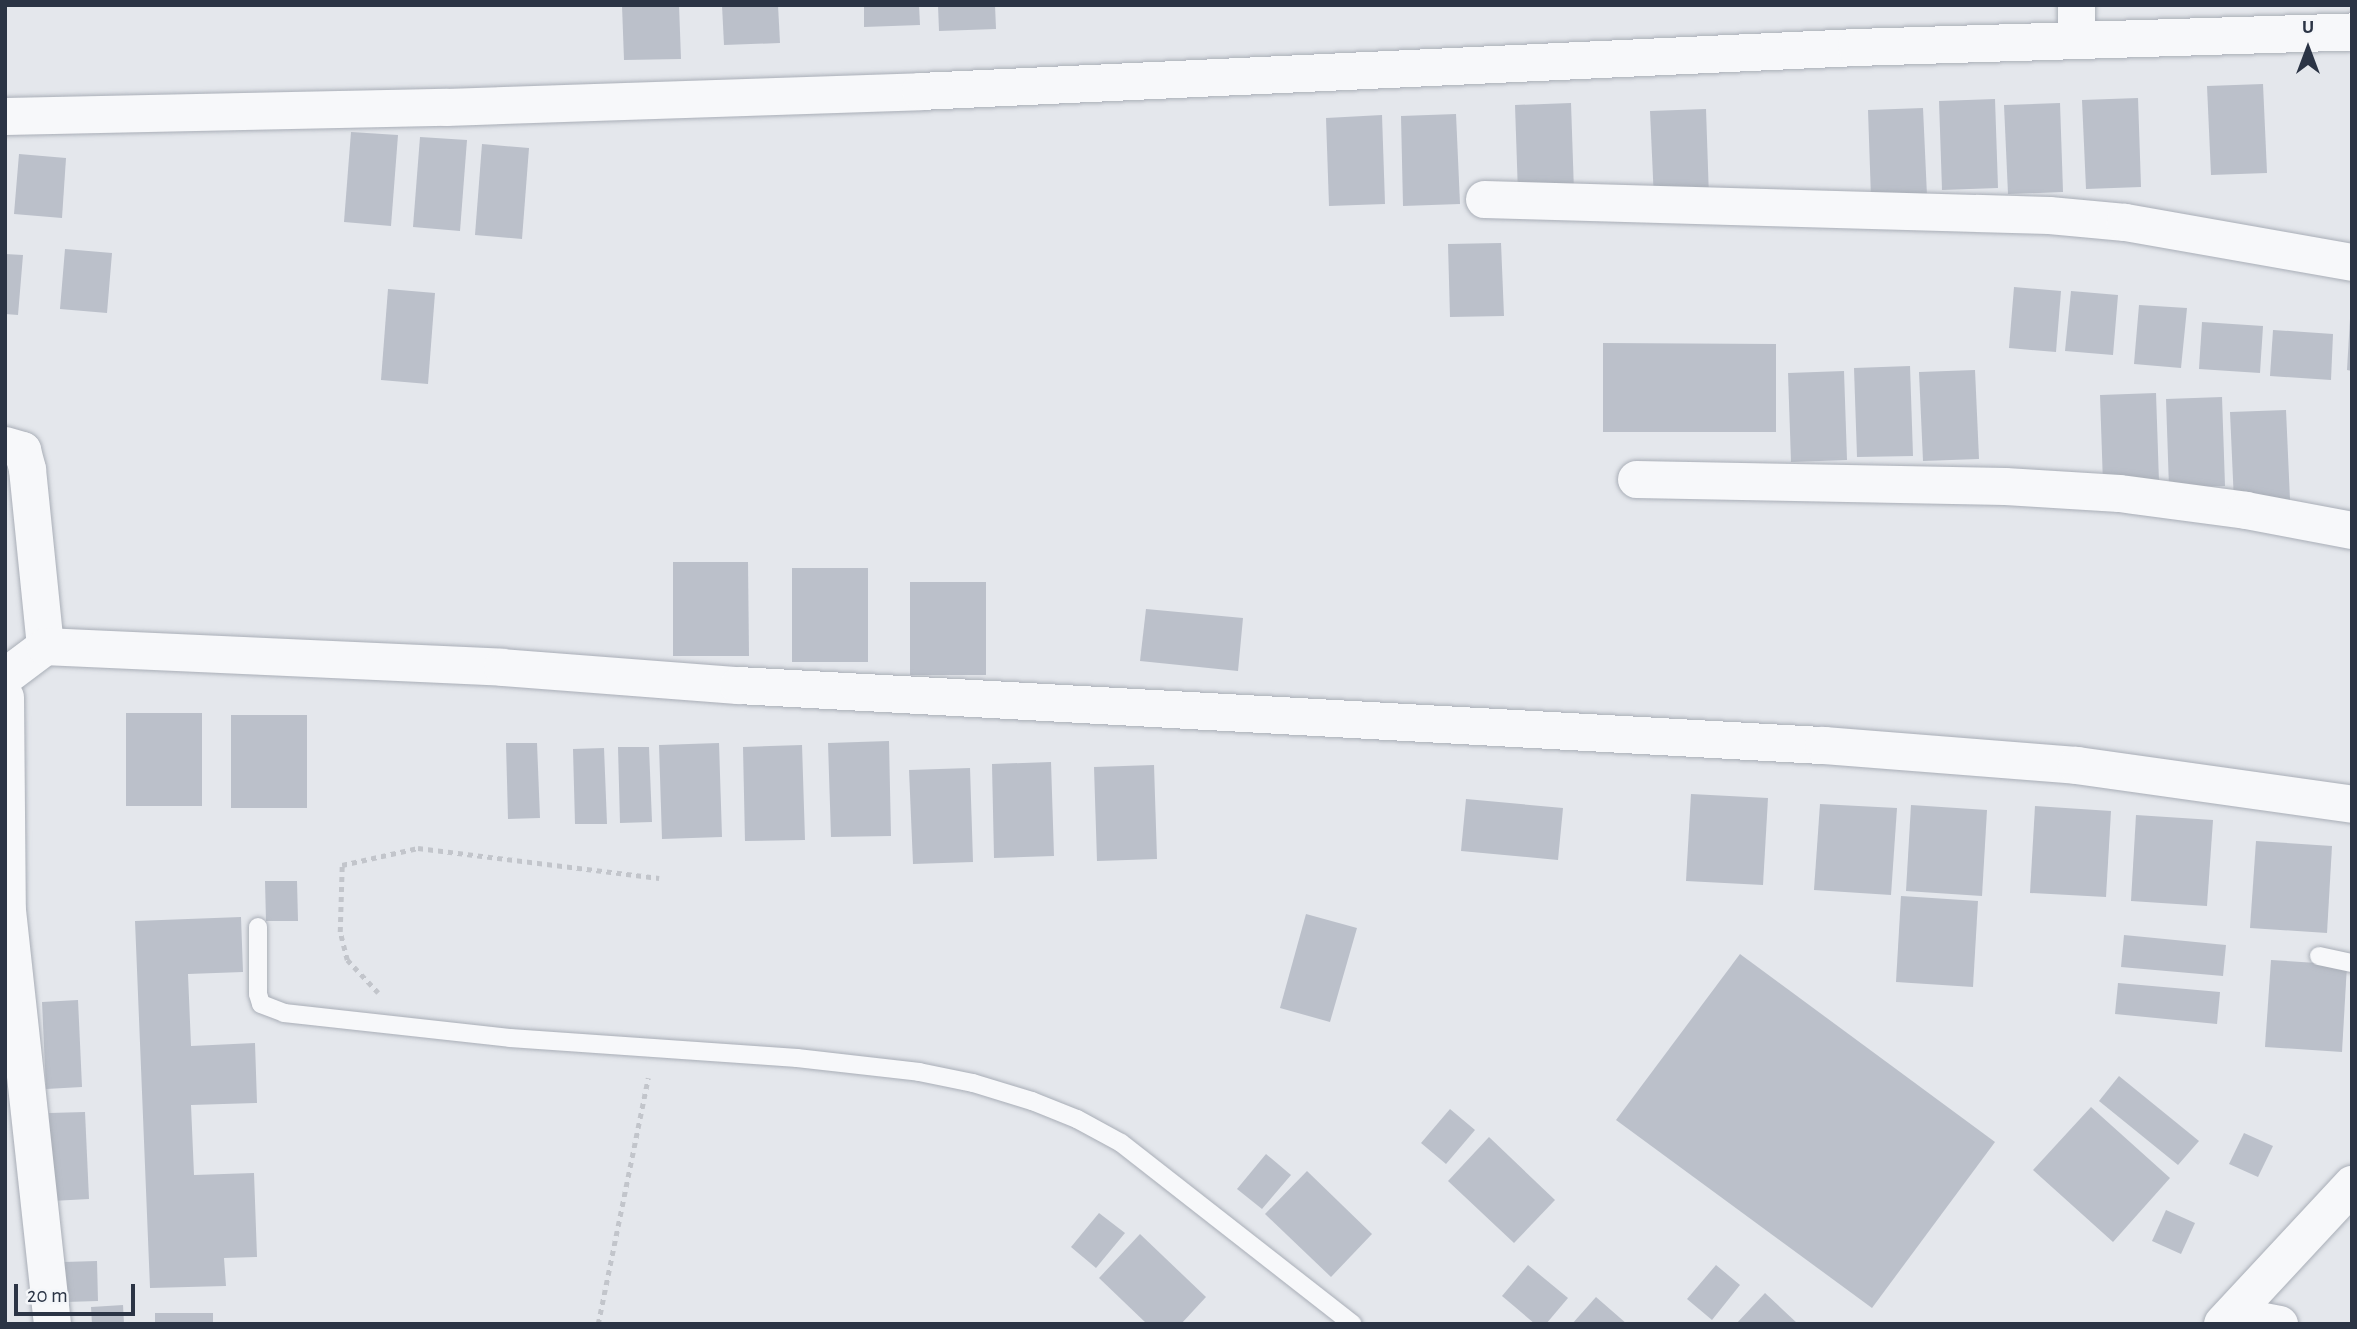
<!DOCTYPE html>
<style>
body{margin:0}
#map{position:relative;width:2357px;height:1329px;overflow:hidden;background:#e4e7ec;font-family:"Alegreya Sans",sans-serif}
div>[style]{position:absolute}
.building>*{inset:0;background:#bbc0ca}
.path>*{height:4.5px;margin-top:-2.25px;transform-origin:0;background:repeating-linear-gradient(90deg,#c2c5cb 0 5px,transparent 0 10px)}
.roads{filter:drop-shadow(0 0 2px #a9aeb7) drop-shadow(0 0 2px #a9aeb7)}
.service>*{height:18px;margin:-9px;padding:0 9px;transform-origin:9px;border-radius:9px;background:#f7f8fa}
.minor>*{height:37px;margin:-18.5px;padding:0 18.5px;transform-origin:18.5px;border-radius:18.5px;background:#f7f8fa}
.tertiary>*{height:38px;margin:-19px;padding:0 19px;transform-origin:19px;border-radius:19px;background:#f7f8fa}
span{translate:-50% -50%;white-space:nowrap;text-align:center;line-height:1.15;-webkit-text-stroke:5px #f4f6f9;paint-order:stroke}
.frame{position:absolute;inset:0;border:7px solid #2b3445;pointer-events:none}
.north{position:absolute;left:2273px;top:14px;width:70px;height:70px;-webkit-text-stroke:5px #f4f6f9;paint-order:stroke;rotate:0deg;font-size:19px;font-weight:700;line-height:28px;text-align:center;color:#2b3445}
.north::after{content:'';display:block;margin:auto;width:24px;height:32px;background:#2b3445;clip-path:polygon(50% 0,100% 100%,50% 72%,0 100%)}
.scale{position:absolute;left:14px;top:1284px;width:121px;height:32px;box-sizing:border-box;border:4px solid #2b3445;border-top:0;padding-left:9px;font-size:21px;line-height:24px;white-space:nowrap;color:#2b3445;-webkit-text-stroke:5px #f4f6f9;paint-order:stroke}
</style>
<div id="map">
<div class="building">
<i style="clip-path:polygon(622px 5px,679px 5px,681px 59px,624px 60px)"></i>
<i style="clip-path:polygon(722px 5px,778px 5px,780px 43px,724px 45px)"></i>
<i style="clip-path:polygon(864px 5px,919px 5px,920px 25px,864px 27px)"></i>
<i style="clip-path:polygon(938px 5px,995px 5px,996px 29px,939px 31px)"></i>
<i style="clip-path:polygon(2263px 84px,2267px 173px,2211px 175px,2207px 86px)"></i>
<i style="clip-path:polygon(2138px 98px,2141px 187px,2086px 189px,2082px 100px)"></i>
<i style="clip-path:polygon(1995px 99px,1998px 188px,1942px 190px,1939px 101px)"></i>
<i style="clip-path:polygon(1571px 103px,1574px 192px,1518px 194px,1515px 105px)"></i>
<i style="clip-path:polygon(2060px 103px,2063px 192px,2008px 194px,2004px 105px)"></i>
<i style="clip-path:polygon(1923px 108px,1927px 196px,1871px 198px,1868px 110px)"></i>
<i style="clip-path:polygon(1706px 109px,1709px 198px,1654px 200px,1650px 111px)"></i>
<i style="clip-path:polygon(1456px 114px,1460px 204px,1403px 206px,1401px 116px)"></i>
<i style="clip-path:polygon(1382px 115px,1385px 204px,1329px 206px,1326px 118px)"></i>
<i style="clip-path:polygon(351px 132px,398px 135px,391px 226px,344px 222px)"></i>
<i style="clip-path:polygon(420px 137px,467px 140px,460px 231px,413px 227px)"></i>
<i style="clip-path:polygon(482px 144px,529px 148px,522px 239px,475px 235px)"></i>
<i style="clip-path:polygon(19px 154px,66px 158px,62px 218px,14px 214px)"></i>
<i style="clip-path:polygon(1501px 243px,1504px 316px,1450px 317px,1448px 244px)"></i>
<i style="clip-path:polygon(65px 249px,112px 253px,107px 313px,60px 309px)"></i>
<i style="clip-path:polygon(5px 254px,23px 255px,18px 315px,5px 314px)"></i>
<i style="clip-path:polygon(2014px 287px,2061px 291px,2056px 352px,2009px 348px)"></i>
<i style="clip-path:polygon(388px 289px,435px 293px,428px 384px,381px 380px)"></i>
<i style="clip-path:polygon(2071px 291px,2118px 295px,2113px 355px,2065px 351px)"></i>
<i style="clip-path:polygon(2139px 305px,2187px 308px,2181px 368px,2134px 364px)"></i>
<i style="clip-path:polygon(2350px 319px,2352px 319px,2352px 371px,2347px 370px)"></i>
<i style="clip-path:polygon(2202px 322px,2263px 326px,2260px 373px,2199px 369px)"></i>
<i style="clip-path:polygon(2273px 330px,2333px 334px,2331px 380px,2270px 376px)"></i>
<i style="clip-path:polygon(1603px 343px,1776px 344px,1776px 432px,1603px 432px)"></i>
<i style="clip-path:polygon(1910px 366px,1913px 456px,1857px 457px,1854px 368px)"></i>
<i style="clip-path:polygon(1975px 370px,1979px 459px,1923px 461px,1919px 372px)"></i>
<i style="clip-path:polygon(1844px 371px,1847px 460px,1791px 462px,1788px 373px)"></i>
<i style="clip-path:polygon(2156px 393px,2159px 482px,2103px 484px,2100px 395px)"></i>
<i style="clip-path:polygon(2222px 397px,2225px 486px,2169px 488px,2166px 399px)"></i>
<i style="clip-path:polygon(2286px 410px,2290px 500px,2234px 502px,2230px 412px)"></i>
<i style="clip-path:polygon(673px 562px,748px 562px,749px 656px,673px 656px)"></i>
<i style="clip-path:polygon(792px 568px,868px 568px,868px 662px,792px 662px)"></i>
<i style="clip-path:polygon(910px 582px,986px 582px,986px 675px,910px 675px)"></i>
<i style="clip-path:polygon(1146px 609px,1243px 618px,1238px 671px,1140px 661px)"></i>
<i style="clip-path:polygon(126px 713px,202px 713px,202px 806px,126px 806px)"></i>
<i style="clip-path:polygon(231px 715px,307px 715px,307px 808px,231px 808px)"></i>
<i style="clip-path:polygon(889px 741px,891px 836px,831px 837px,828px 743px)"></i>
<i style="clip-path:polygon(506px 743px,537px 743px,540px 818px,508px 819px)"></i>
<i style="clip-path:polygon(719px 743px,722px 837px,662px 839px,659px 745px)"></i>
<i style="clip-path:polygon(802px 745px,805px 840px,745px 841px,743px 747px)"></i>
<i style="clip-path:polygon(618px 747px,649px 747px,652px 822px,620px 823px)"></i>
<i style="clip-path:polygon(604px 748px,607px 824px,575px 824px,573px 749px)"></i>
<i style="clip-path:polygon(1051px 762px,1054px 856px,994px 858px,992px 764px)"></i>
<i style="clip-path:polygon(1154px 765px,1157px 859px,1097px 861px,1094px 767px)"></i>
<i style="clip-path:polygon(970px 768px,973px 862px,913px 864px,909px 770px)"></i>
<i style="clip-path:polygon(1691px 794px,1768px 798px,1763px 885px,1686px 881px)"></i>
<i style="clip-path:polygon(1466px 799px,1563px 808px,1558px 860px,1461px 851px)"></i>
<i style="clip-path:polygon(1820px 804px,1897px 808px,1891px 895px,1814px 890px)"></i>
<i style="clip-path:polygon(1911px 805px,1987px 810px,1982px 896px,1906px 891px)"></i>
<i style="clip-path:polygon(2035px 806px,2111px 811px,2106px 897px,2030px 893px)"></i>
<i style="clip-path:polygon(2136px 815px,2213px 820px,2207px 906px,2131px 901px)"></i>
<i style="clip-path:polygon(2256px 841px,2332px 846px,2327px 933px,2250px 928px)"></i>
<i style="clip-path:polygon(265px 881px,297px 881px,298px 921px,266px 921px)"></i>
<i style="clip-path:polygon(1901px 896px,1978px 901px,1973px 987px,1896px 982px)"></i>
<i style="clip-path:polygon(1306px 914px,1357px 928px,1330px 1022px,1280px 1008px)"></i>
<i style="clip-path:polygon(241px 917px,243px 972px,188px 974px,191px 1046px,255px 1043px,257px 1103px,191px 1105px,194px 1175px,254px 1173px,257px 1257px,224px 1258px,226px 1286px,150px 1288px,135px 921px)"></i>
<i style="clip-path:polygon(2124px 935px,2226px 945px,2223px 976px,2121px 967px)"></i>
<i style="clip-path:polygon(1740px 954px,1995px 1142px,1872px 1308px,1616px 1120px)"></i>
<i style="clip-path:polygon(2271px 960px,2347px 965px,2342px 1052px,2265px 1047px)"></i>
<i style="clip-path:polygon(2118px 983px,2220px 992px,2217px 1024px,2115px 1014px)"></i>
<i style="clip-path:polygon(78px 1000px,82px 1087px,46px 1089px,42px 1002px)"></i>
<i style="clip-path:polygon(2119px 1076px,2199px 1141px,2178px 1165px,2099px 1101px)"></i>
<i style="clip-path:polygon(2091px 1107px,2170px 1178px,2113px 1242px,2033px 1170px)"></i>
<i style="clip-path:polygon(1450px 1109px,1475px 1130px,1446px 1164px,1421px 1143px)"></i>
<i style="clip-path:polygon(85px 1112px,89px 1199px,52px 1201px,49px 1113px)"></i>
<i style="clip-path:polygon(2244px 1133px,2273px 1146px,2258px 1177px,2229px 1164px)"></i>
<i style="clip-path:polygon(1489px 1137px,1555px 1200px,1514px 1243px,1448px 1181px)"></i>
<i style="clip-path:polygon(1266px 1154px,1291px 1175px,1262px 1209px,1237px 1189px)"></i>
<i style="clip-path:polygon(1307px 1171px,1372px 1234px,1331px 1277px,1265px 1214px)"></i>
<i style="clip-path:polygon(2166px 1210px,2195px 1223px,2181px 1254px,2152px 1241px)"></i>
<i style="clip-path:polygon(1099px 1213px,1125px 1233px,1096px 1268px,1071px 1247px)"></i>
<i style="clip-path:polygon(1140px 1234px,1206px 1297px,1181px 1324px,1147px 1324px,1099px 1278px)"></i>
<i style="clip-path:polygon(97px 1261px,98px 1301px,66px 1302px,64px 1262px)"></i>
<i style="clip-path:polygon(1528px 1265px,1568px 1298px,1546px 1324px,1535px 1324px,1502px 1296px)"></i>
<i style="clip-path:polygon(1716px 1265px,1740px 1285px,1712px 1320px,1687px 1299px)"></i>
<i style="clip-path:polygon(1765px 1293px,1798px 1324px,1736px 1324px)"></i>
<i style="clip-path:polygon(1596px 1297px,1627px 1324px,1572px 1324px)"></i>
<i style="clip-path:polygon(123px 1305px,124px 1324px,92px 1324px,91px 1307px)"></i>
<i style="clip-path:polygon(155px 1313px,213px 1313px,213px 1324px,155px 1324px)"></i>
</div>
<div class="path">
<i style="left:378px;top:993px;width:45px;rotate:-133.2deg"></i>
<i style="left:347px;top:960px;width:29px;rotate:-104deg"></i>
<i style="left:340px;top:932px;width:67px;rotate:-88.3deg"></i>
<i style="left:342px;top:865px;width:78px;rotate:-12.6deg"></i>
<i style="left:418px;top:848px;width:243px;rotate:7.1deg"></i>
<i style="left:598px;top:1324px;width:251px;rotate:-78.5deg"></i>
</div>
<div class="roads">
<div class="service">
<i style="left:258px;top:927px;width:67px;rotate:90deg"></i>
<i style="left:258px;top:994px;width:10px;rotate:73deg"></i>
<i style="left:261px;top:1004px;width:25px;rotate:21deg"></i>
<i style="left:284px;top:1013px;width:227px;rotate:6.3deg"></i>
<i style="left:510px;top:1038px;width:288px;rotate:4deg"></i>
<i style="left:797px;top:1058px;width:123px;rotate:6.5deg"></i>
<i style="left:919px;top:1072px;width:55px;rotate:11.5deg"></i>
<i style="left:973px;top:1083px;width:62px;rotate:17deg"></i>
<i style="left:1032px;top:1101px;width:48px;rotate:21.8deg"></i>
<i style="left:1077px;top:1119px;width:50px;rotate:28.6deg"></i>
<i style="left:1121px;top:1143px;width:294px;rotate:38deg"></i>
<i style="left:2319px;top:956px;width:34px;rotate:12deg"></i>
</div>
<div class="minor">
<i style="left:2076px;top:39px;width:34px;rotate:-90deg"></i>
<i style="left:5px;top:116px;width:441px;rotate:-1.2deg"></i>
<i style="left:446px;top:107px;width:474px;rotate:-1.9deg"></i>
<i style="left:920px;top:91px;width:937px;rotate:-2.69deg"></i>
<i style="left:1856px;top:47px;width:496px;rotate:-1.8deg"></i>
<i style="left:1484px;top:199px;width:565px;rotate:1.62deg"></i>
<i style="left:2049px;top:215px;width:76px;rotate:5.3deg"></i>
<i style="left:2125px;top:222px;width:230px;rotate:10deg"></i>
<i style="left:5px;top:445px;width:18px;rotate:16deg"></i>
<i style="left:22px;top:450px;width:20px;rotate:75deg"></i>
<i style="left:27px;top:469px;width:178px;rotate:84.2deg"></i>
<i style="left:1636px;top:479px;width:369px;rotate:1.1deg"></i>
<i style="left:2005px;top:486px;width:114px;rotate:3.5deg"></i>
<i style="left:2119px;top:493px;width:128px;rotate:7.6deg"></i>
<i style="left:2246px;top:510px;width:108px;rotate:10.7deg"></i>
<i style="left:5px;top:676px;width:50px;rotate:-36.9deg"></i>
<i style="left:45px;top:646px;width:457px;rotate:2.6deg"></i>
<i style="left:502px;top:667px;width:237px;rotate:4.4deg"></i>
<i style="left:738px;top:685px;width:1087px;rotate:3.17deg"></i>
<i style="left:1823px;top:745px;width:254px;rotate:4.5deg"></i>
<i style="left:2076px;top:765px;width:279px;rotate:8deg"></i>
<i style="left:5px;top:697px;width:213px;rotate:89.5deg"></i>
<i style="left:7px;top:910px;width:416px;rotate:83.8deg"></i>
<i style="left:2232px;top:1315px;width:48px;rotate:10.8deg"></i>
</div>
<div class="tertiary">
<i style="left:2223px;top:1324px;width:190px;rotate:-47.1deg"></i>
</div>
</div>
<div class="frame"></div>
<div class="north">U</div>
<div class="scale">20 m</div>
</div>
